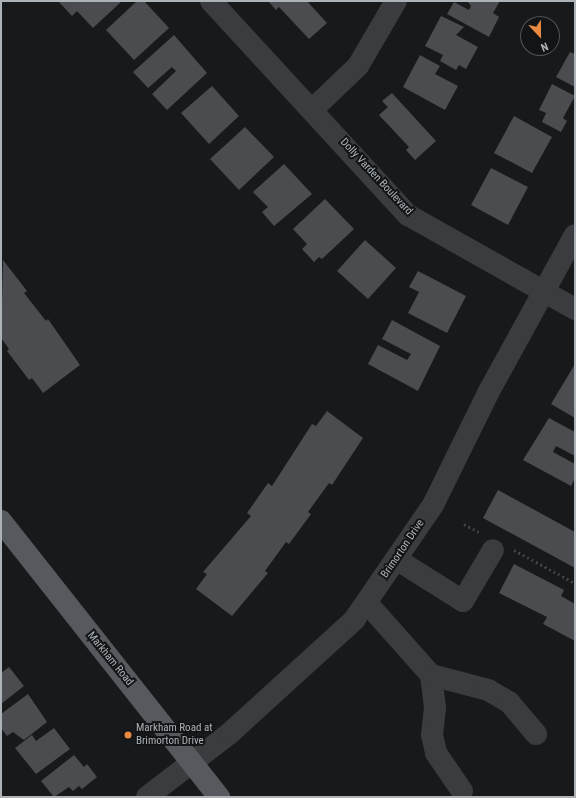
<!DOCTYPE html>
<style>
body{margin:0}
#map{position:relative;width:576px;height:798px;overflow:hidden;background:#18191a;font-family:"Roboto Condensed",sans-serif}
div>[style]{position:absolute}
.building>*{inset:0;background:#4a4c4f}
.path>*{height:2.5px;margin-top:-1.25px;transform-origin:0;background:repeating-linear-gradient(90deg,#404346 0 2px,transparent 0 5px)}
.minor>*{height:22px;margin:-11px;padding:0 11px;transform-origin:11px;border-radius:11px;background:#3a3c3f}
.major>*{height:22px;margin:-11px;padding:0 11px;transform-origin:11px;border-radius:11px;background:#56595e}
.dots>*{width:11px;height:11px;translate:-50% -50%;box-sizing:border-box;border:2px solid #131415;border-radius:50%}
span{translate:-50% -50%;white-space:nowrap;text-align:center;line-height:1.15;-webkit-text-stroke:4px #131415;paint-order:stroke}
.street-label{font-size:11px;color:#abb3b9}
.poi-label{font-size:11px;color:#abb3b9}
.left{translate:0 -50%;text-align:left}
.frame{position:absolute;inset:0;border:2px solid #abb3b9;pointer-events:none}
.north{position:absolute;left:520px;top:16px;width:40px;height:40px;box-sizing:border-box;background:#131415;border:1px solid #505457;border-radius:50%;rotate:158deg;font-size:11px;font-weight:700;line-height:16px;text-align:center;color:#abb3b9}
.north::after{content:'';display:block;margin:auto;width:14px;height:18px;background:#ea8b41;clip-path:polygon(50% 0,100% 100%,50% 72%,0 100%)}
</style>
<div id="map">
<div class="building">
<i style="clip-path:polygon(122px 1px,93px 28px,77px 11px,72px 16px,59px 2px)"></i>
<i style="clip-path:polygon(137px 1px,144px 1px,169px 28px,134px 60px,106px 30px)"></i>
<i style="clip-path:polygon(268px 1px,307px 1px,327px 23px,309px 39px,279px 7px,276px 10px)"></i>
<i style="clip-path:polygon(467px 1px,500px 1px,493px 13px,499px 17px,489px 37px,447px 14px,454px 2px,469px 10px,471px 6px)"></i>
<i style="clip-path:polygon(441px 16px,464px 27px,456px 35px,478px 47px,466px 69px,459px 65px,456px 70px,440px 61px,443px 55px,425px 46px)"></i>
<i style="clip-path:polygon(174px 35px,207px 73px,167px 110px,152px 94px,176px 71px,172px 67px,148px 88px,133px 72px)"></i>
<i style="clip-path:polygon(570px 52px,575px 54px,575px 87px,556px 77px)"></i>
<i style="clip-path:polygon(420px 55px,440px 66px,435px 74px,458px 86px,445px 110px,403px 87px)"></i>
<i style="clip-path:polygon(552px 84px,575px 96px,563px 118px,567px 121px,561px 132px,542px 122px,546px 113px,539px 110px)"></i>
<i style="clip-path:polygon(212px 86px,239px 116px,209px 144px,181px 113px)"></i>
<i style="clip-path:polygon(392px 93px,436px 141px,415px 160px,406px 150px,409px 147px,379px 115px,388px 107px,382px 101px)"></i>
<i style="clip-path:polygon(514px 116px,552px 137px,532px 173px,494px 153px)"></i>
<i style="clip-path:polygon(245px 127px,274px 157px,239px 190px,210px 159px)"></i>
<i style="clip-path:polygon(284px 164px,312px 194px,274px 226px,262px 212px,268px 207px,253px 192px)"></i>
<i style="clip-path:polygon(491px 168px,528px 187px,508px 225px,471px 205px)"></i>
<i style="clip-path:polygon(325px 199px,354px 229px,322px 259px,319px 257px,314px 262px,302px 249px,307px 244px,293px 229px)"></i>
<i style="clip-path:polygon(365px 240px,396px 268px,368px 299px,337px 271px)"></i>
<i style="clip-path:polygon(3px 260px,27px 291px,24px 293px,46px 321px,48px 319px,80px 365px,43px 393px,32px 378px,29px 380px,7px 351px,9px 349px,1px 338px)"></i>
<i style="clip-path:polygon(418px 271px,466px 296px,447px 333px,408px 313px,419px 292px,409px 287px)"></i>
<i style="clip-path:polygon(392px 320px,440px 346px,418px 391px,368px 364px,378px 345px,407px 360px,411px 354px,382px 339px)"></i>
<i style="clip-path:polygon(575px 364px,575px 418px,551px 404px)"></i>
<i style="clip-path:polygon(327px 411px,363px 438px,332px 485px,329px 483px,308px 512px,311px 514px,289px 544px,286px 542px,265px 571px,268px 573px,232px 616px,196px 589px,207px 574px,203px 572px,251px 516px,247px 513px,268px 483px,272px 486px,312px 424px,316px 426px)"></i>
<i style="clip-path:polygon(549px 418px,575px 432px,575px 456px,556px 446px,553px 452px,575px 464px,575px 478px,571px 486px,523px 460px)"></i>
<i style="clip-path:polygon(498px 490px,575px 532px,575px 568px,483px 518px)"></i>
<i style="clip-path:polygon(514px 564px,564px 590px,561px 596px,575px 604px,575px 641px,543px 624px,547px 617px,499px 593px)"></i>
<i style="clip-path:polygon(9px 667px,24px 686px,1px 704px,1px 673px)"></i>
<i style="clip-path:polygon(28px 694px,47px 722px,24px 740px,13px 732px,7px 736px,1px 728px,1px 714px)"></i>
<i style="clip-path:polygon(54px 728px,70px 749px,36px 774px,15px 748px,32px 735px,36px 741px)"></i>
<i style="clip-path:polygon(74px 755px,84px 767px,87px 764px,97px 777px,82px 789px,79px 786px,73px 791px,69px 787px,54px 797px,41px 781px)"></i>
</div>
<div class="path">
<i style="left:464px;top:524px;width:19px;rotate:28deg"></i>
<i style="left:514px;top:550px;width:69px;rotate:28.4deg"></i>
</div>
<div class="minor">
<i style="left:211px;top:1px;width:291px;rotate:47.4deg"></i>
<i style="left:408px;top:215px;width:192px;rotate:29.4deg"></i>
<i style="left:313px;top:109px;width:62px;rotate:-43.7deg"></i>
<i style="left:358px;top:66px;width:75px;rotate:-59.7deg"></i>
<i style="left:396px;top:559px;width:79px;rotate:32.1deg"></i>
<i style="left:463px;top:601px;width:59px;rotate:-59.5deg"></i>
<i style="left:367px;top:603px;width:96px;rotate:48.4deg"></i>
<i style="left:431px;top:675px;width:32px;rotate:83deg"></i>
<i style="left:435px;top:707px;width:28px;rotate:96deg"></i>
<i style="left:432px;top:735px;width:18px;rotate:77deg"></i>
<i style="left:436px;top:753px;width:46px;rotate:55.6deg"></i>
<i style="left:431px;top:675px;width:59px;rotate:14.7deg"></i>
<i style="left:488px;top:690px;width:24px;rotate:30deg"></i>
<i style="left:509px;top:702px;width:42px;rotate:49.8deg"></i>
<i style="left:147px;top:797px;width:105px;rotate:-37.6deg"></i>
<i style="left:230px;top:733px;width:168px;rotate:-42.3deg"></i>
<i style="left:354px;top:620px;width:140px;rotate:-55.5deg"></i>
<i style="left:433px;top:505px;width:125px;rotate:-63.8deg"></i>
<i style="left:488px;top:393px;width:180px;rotate:-61.2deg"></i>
</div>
<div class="major">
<i style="left:1px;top:521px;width:352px;rotate:51.7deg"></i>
</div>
<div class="dots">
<i style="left:128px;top:735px;background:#ea8b41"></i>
</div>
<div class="street-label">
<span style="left:376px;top:177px;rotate:47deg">Dolly Varden Boulevard</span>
<span style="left:403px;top:549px;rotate:-56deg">Brimorton Drive</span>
<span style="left:110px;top:659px;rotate:51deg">Markham Road</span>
</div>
<div class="poi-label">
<span class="left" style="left:136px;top:735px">Markham Road at<br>Brimorton Drive</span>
</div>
<div class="frame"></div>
<div class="north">N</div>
</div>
